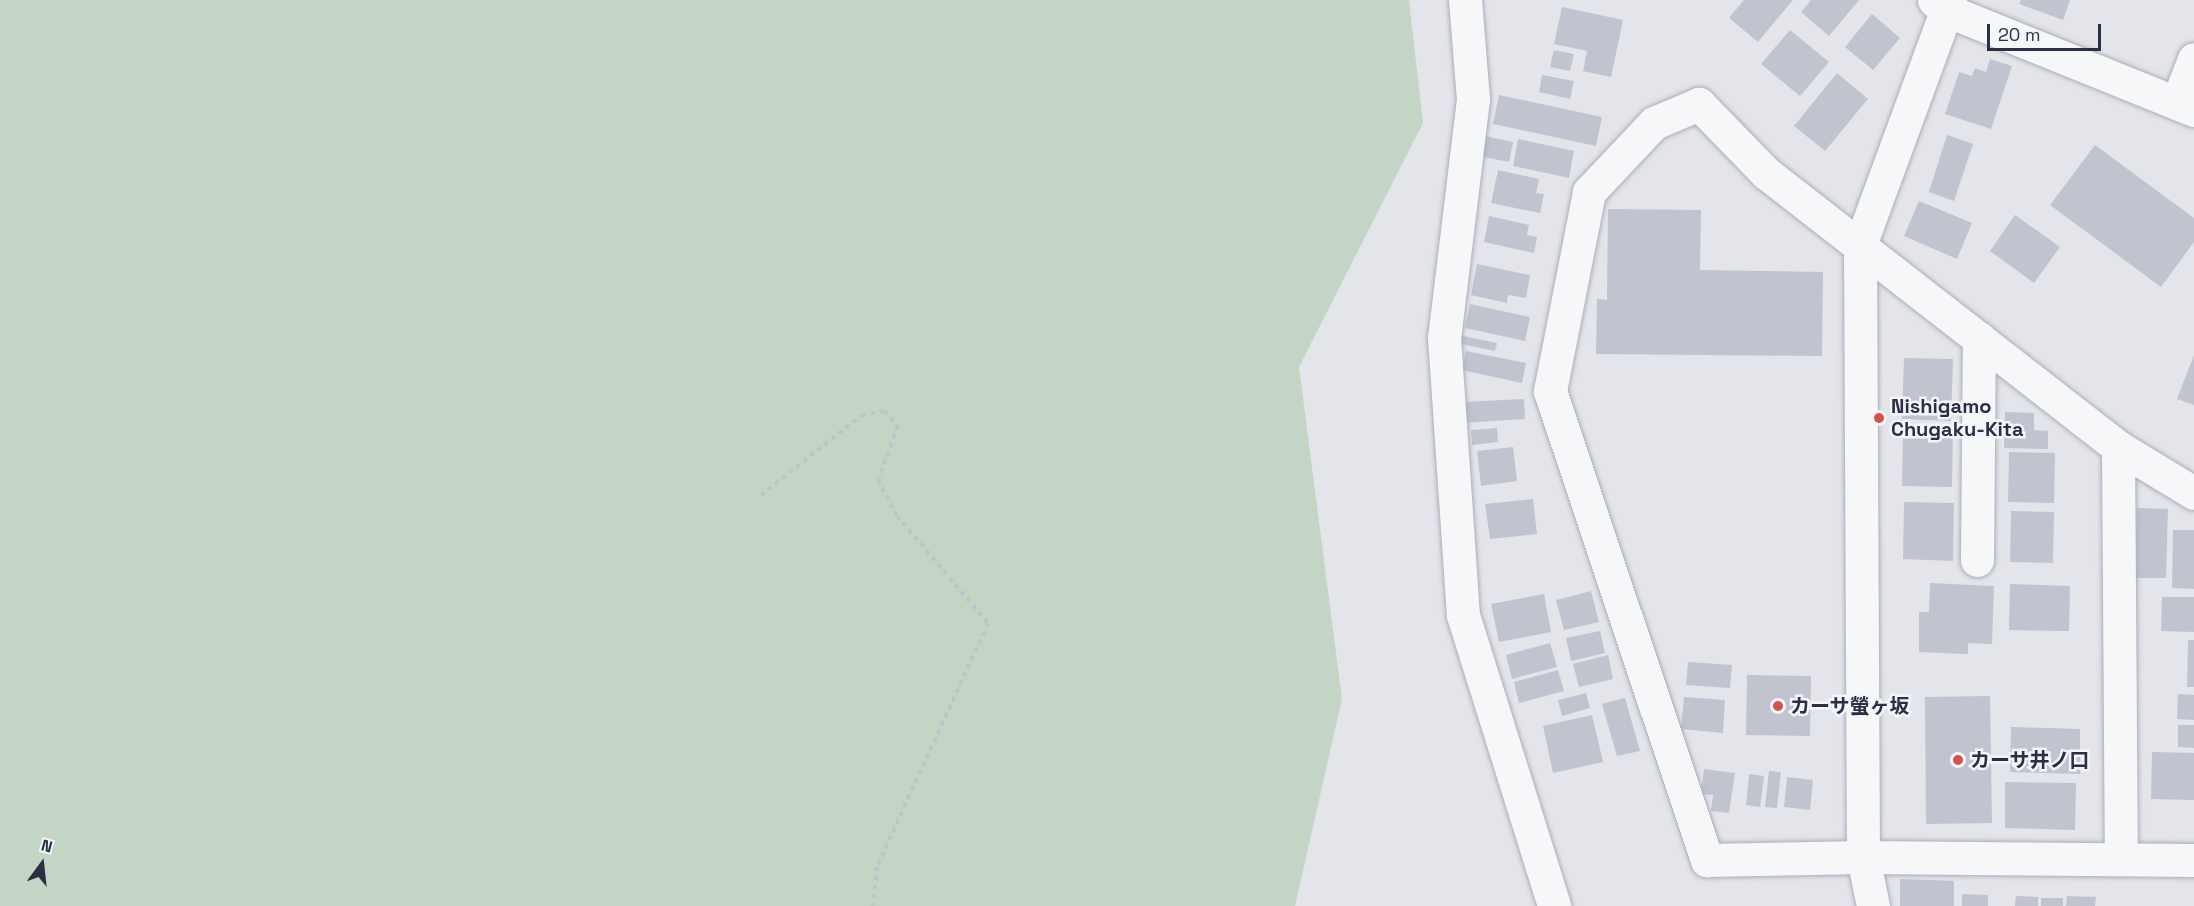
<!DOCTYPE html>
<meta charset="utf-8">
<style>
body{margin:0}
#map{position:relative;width:2194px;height:906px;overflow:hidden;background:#e4e5eb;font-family:"Space Grotesk","Noto Sans JP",sans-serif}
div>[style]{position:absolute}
.green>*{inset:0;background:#c5d5c5}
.building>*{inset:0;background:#c1c3ce}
.path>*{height:4px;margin-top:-2px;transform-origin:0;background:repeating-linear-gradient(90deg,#c1c3ca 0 4.5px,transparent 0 9px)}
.roads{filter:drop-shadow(0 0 2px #acaeb9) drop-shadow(0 0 2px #acaeb9)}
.minor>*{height:33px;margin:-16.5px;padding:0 16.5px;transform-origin:16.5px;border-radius:16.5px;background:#f6f7f9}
.dots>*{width:16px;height:16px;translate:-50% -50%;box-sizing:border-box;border:3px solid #f3f4f8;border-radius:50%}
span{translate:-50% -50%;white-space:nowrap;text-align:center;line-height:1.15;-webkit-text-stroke:5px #f3f4f8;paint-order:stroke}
.poi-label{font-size:20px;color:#2b2f43;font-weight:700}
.left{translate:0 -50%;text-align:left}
.north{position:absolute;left:12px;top:834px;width:60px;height:60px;-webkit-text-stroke:4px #f3f4f8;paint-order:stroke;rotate:15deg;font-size:16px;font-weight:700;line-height:24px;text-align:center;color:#2b2f43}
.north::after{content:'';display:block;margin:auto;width:21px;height:27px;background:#2b2f43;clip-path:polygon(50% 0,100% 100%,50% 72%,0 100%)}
.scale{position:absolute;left:1987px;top:24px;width:114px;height:27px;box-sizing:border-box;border:3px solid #2b2f43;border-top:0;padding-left:8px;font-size:18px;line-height:21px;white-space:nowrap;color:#2b2f43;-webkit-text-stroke:4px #f3f4f8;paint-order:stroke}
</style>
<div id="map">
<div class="green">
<i style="clip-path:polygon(0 0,1409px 0,1423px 123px,1299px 367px,1342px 699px,1295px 906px,0 906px)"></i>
</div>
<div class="building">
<i style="clip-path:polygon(1744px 0,1793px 0,1758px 42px,1729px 18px)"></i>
<i style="clip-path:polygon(1811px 0,1859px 0,1829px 36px,1801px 12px)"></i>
<i style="clip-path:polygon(2021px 0,2070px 0,2063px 20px,2019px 4px)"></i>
<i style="clip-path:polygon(1562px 7px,1623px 20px,1611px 77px,1583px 71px,1587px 51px,1554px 44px)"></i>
<i style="clip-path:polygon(1872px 14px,1900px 38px,1873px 70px,1845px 47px)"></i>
<i style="clip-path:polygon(1790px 30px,1829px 62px,1800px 96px,1761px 64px)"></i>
<i style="clip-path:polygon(1554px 50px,1574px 54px,1570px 71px,1550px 67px)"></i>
<i style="clip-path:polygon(1990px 59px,2012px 66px,1991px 129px,1945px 114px,1959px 72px,1972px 76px,1975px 68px,1986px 72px)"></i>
<i style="clip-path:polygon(1837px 73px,1868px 99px,1825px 151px,1794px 126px)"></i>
<i style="clip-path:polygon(1542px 75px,1574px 81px,1570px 99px,1539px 92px)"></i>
<i style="clip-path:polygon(1499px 95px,1602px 117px,1596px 146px,1493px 124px)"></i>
<i style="clip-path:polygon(1947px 135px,1973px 144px,1954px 201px,1929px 192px)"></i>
<i style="clip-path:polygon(1484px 136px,1513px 142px,1509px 162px,1479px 156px)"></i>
<i style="clip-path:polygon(1518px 139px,1574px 151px,1569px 178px,1513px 166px)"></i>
<i style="clip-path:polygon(2095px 145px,2194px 218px,2194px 242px,2161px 287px,2050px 205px)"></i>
<i style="clip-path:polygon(1498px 170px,1539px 179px,1536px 193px,1544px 194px,1540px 213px,1491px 203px)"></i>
<i style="clip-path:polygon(1919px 201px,1972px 223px,1957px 259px,1904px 236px)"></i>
<i style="clip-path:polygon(1608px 209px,1701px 210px,1700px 270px,1823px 272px,1822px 356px,1596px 354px,1597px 299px,1607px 300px)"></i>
<i style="clip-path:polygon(2015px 215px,2060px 247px,2034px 283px,1990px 251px)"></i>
<i style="clip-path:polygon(1489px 216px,1529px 225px,1527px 235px,1537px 237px,1534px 253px,1484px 242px)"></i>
<i style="clip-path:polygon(1477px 264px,1530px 275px,1526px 298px,1508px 295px,1507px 303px,1471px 295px)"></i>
<i style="clip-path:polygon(1470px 304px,1530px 317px,1525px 341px,1465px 328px)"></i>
<i style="clip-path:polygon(1463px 336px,1497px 343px,1495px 351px,1461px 344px)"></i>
<i style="clip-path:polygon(1466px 351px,1526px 363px,1522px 383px,1462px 370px)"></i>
<i style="clip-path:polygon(2194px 355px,2194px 405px,2177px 399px)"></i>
<i style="clip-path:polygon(1904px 358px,1953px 359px,1951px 421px,1902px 419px)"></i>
<i style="clip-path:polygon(1524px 399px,1525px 419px,1463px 423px,1462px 402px)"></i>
<i style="clip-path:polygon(2005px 412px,2034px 413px,2034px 430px,2048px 431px,2048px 449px,2004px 448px)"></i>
<i style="clip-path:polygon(1497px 428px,1498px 442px,1472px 445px,1471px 430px)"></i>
<i style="clip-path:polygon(1903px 428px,1953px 429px,1952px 487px,1902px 486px)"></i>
<i style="clip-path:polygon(1513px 447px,1517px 481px,1481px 486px,1477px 451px)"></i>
<i style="clip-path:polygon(2009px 452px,2055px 453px,2054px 503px,2008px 502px)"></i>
<i style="clip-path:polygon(1533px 499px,1537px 534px,1490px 539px,1485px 504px)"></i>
<i style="clip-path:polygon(1904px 502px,1954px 503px,1953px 561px,1903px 559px)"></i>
<i style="clip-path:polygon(2137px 508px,2168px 509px,2166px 578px,2135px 578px)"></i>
<i style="clip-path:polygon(2011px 511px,2054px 512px,2053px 563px,2010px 562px)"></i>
<i style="clip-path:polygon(2173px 530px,2194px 530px,2194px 589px,2172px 588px)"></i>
<i style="clip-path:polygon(1930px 583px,1994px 586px,1992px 644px,1968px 643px,1968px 654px,1919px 652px,1919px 612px,1929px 612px)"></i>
<i style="clip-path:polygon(2010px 584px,2070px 586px,2069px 631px,2009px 630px)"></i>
<i style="clip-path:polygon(1591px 591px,1599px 622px,1564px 630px,1556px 600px)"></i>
<i style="clip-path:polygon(1544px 594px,1551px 632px,1499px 642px,1491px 604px)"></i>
<i style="clip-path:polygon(2162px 597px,2194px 597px,2194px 632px,2161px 631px)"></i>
<i style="clip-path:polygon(1600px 631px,1605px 653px,1571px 661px,1566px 638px)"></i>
<i style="clip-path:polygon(2188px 640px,2194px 640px,2194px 687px,2187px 687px)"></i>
<i style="clip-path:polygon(1550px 643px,1557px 667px,1512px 679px,1506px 655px)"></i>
<i style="clip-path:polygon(1608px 655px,1613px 679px,1579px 687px,1573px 664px)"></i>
<i style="clip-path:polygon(1688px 662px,1732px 665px,1730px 688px,1686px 685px)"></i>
<i style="clip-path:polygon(1558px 670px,1564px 691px,1519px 703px,1514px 682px)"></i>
<i style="clip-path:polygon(1747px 675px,1811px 676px,1810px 736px,1746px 735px)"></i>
<i style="clip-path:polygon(1586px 693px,1590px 708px,1562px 716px,1558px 700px)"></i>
<i style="clip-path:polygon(2178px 694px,2194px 695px,2194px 720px,2177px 719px)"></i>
<i style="clip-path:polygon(1990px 696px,1992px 823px,1926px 824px,1925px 697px)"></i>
<i style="clip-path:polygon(1684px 697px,1725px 700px,1723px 733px,1681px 729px)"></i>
<i style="clip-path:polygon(1625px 698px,1640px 751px,1617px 756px,1602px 704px)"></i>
<i style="clip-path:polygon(1592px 715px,1603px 762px,1553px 773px,1543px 726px)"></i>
<i style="clip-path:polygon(2178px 725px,2194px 725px,2194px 748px,2178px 747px)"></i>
<i style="clip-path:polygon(2011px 727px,2080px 729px,2080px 774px,2010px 772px)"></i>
<i style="clip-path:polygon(2152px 752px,2194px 753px,2194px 800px,2151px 799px)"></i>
<i style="clip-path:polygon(1704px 769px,1735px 773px,1729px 813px,1711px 811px,1713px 795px,1701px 794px)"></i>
<i style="clip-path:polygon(1769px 771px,1781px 772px,1777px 808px,1765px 807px)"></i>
<i style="clip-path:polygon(1749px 774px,1764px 776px,1760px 807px,1746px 805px)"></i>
<i style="clip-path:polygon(1787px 777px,1813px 780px,1810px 810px,1784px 807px)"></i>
<i style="clip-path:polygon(2005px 782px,2076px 783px,2075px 830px,2005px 828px)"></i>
<i style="clip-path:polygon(1900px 879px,1954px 881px,1954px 906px,1900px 906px)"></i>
<i style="clip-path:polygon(1962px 894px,1988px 895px,1988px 906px,1962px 906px)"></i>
<i style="clip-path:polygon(2016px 896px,2038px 897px,2038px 906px,2015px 906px)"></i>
<i style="clip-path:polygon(2067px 896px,2096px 897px,2095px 906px,2066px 906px)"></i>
<i style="clip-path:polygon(2041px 898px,2063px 898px,2063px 906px,2041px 906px)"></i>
</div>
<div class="path">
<i style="left:761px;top:495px;width:129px;rotate:-38.4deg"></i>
<i style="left:862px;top:415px;width:23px;rotate:-10deg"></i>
<i style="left:885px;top:411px;width:20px;rotate:49deg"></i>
<i style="left:898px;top:426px;width:58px;rotate:110.3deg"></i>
<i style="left:878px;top:480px;width:41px;rotate:62.2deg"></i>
<i style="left:897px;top:516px;width:140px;rotate:49.6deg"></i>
<i style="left:988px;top:623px;width:268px;rotate:114.5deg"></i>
<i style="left:877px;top:867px;width:39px;rotate:96deg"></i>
</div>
<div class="roads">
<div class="minor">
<i style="left:1465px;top:0;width:99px;rotate:85.4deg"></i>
<i style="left:1473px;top:99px;width:240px;rotate:96.9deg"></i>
<i style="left:1444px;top:337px;width:279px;rotate:86.1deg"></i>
<i style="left:1463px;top:615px;width:305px;rotate:72.6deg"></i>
<i style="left:1934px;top:0;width:16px;rotate:40deg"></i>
<i style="left:1946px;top:10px;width:267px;rotate:22deg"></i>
<i style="left:2177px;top:103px;width:47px;rotate:-68.9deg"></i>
<i style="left:2118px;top:447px;width:412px;rotate:89.6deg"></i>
<i style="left:2194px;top:493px;width:89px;rotate:-148.8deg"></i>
<i style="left:2118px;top:447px;width:445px;rotate:-142.1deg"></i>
<i style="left:1767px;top:174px;width:98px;rotate:-134.2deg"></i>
<i style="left:1699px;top:104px;width:49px;rotate:157.1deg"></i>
<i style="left:1654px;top:123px;width:95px;rotate:133.3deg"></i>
<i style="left:1589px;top:192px;width:203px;rotate:101.1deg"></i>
<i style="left:1550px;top:391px;width:495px;rotate:71.5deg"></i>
<i style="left:1707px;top:860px;width:156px;rotate:-1.1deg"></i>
<i style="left:1863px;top:857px;width:331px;rotate:0.5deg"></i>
<i style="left:1977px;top:560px;width:222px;rotate:-89.5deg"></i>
<i style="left:1873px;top:906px;width:50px;rotate:-101.5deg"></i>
<i style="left:1863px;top:857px;width:612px;rotate:-90.28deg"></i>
<i style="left:1860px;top:245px;width:261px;rotate:-69.8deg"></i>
</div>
</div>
<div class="dots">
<i style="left:1879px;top:418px;background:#cd554c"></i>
<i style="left:1778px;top:706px;background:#cd554c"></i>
<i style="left:1958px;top:760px;background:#cd554c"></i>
</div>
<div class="poi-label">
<span class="left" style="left:1891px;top:418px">Nishigamo<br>Chugaku-Kita</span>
<span class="left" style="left:1790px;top:706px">カーサ螢ヶ坂</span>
<span class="left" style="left:1970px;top:760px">カーサ井ノ口</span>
</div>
<div class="north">N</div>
<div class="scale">20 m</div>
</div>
